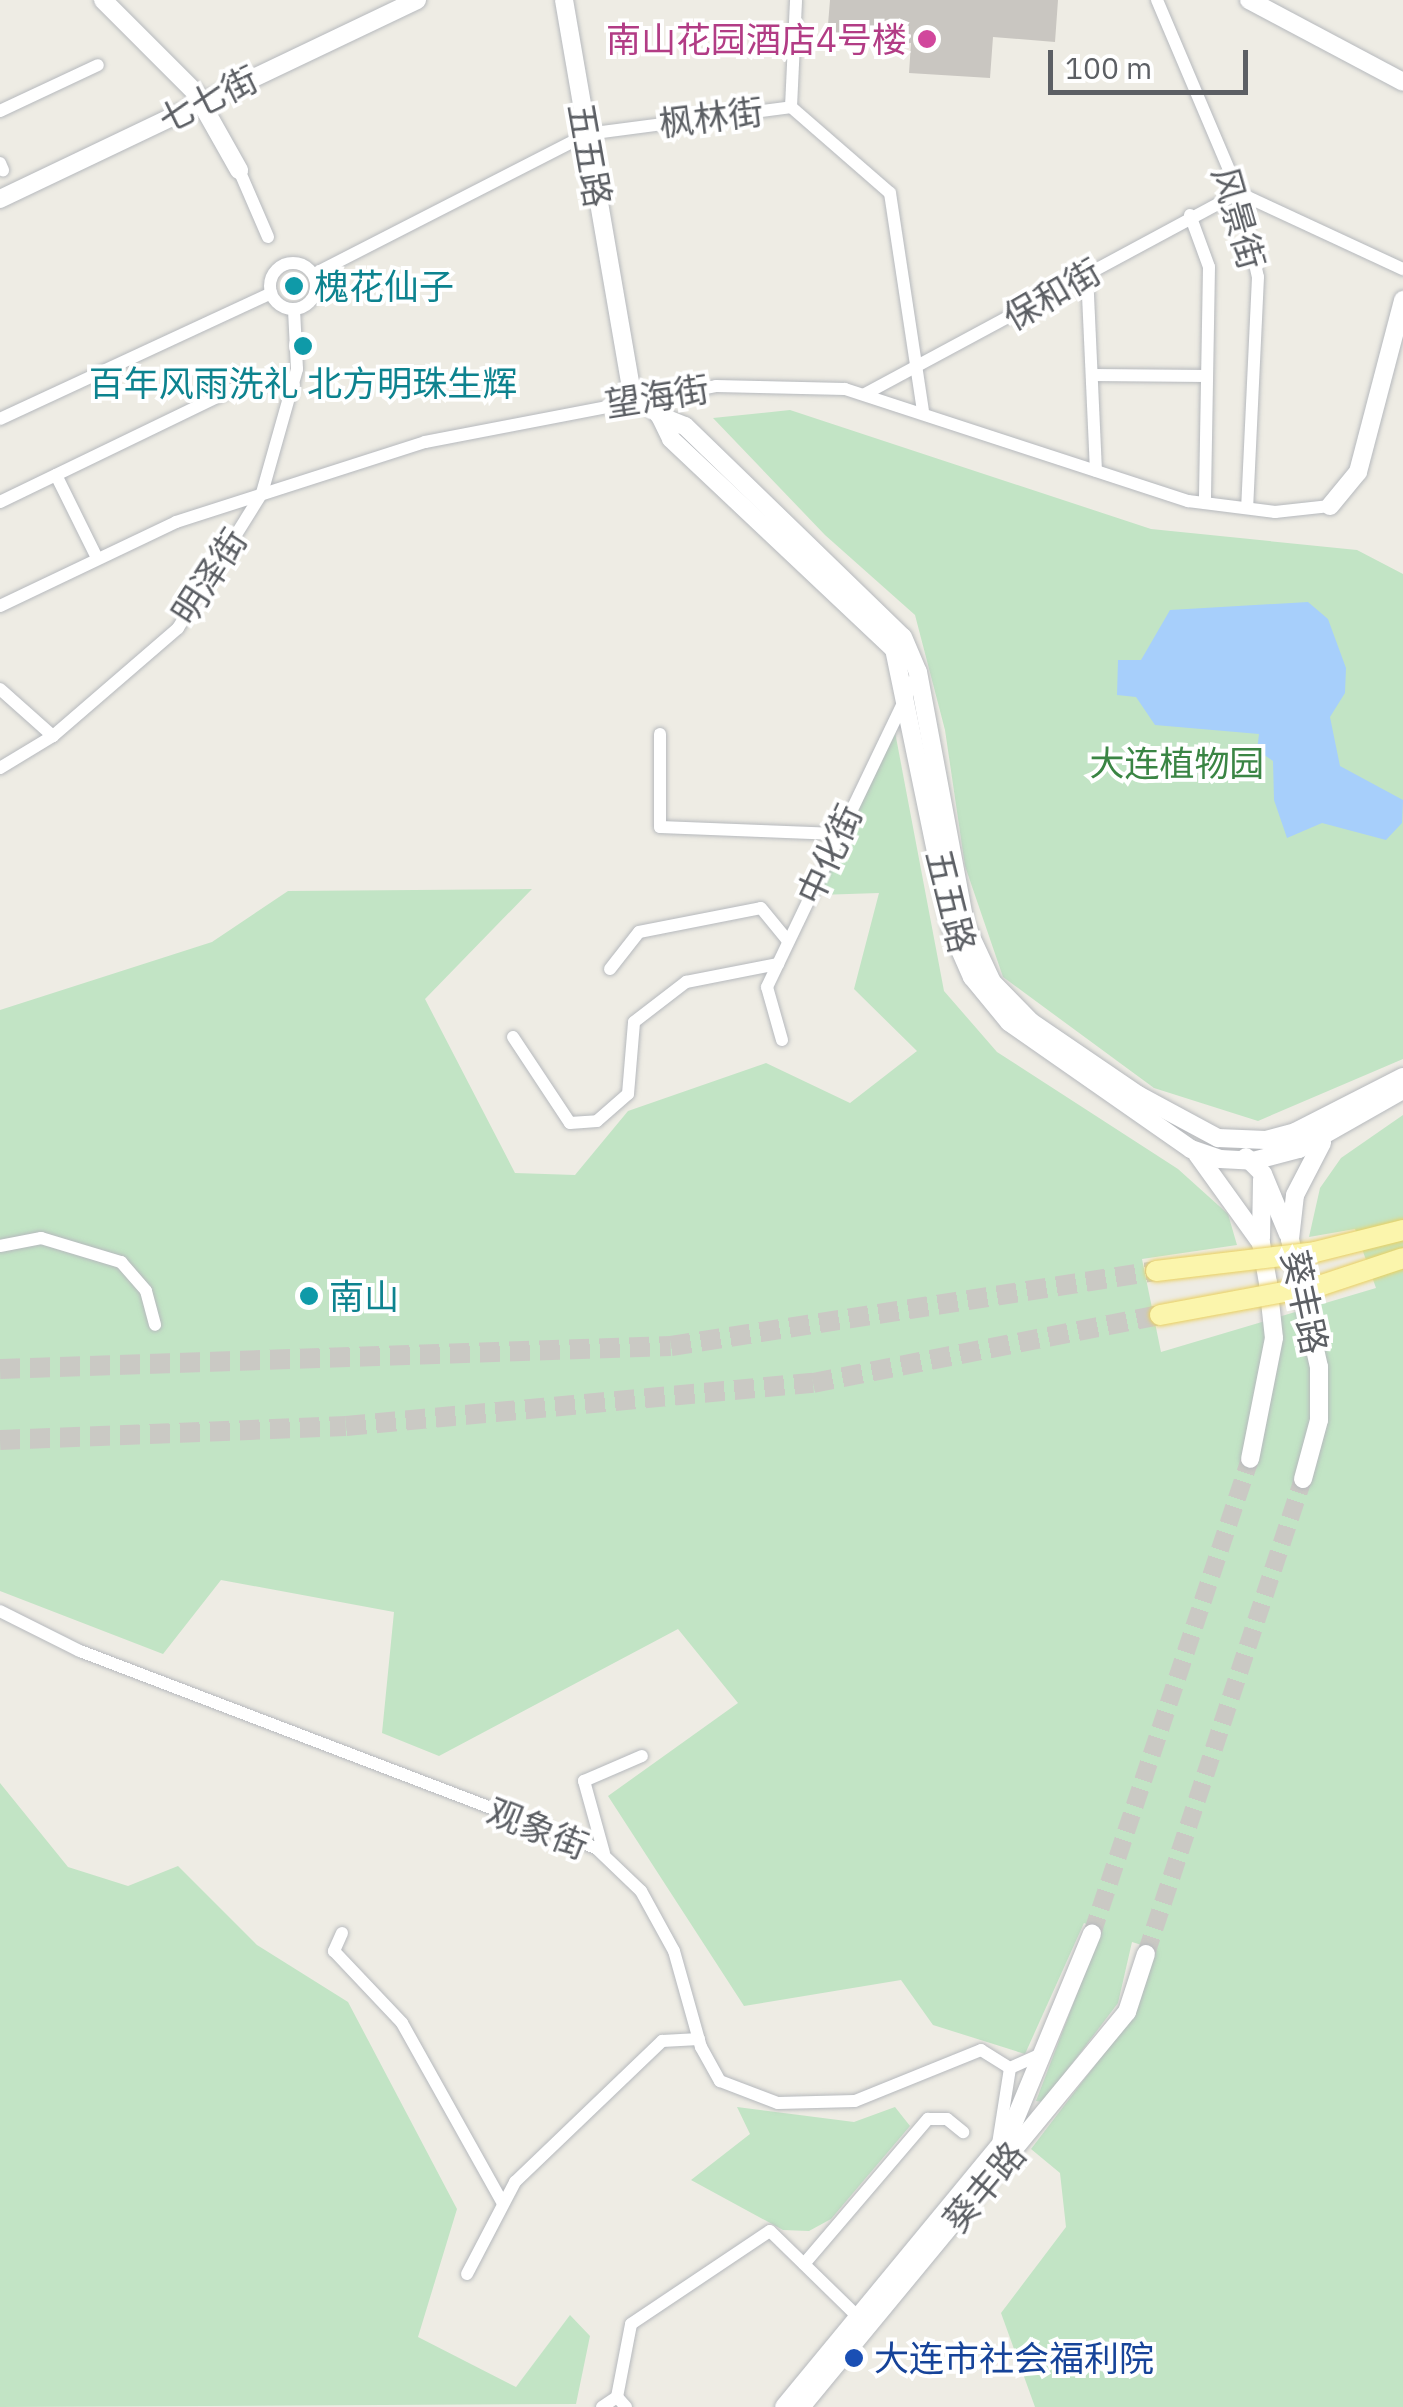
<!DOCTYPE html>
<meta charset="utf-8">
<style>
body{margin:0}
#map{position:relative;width:1403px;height:2407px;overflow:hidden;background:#eeece4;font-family:"IBM Plex Sans","Noto Sans SC",sans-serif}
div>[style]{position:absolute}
.green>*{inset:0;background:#c2e4c5}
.water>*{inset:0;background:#a7cffb}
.building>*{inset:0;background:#c9c6c1}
.secondary-tunnel>*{height:18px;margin-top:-9px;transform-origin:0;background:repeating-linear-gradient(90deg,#cac9c4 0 18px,transparent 0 27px)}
.primary-tunnel>*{height:20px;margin-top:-10px;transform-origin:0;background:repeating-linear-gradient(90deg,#cac9c4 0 20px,transparent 0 30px)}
.roads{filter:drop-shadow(0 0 2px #b6b9bd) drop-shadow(0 0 2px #b6b9bd)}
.street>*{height:12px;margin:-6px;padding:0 6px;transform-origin:6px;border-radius:6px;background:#fff}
.street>.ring{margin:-6px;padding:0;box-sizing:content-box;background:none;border:12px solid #fff;border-radius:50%}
.secondary>*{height:18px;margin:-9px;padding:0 9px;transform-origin:9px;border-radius:9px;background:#fff}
.bridges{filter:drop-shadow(0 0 2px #ead060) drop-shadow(0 0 2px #ead060)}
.primary-bridge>*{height:20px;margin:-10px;padding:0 10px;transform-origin:10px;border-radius:10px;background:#fbf5ac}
.dots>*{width:28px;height:28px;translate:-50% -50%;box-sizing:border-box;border:5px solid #fff;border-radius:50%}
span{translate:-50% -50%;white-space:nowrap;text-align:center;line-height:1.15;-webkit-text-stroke:8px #fff;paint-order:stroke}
.hotel-label{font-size:35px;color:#b23c85}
.right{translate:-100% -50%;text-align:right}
.street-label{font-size:35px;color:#5c5f64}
.culture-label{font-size:35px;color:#0d838f}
.left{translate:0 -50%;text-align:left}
.park-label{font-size:35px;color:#3a8544}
.transit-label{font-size:35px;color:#164399}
.scale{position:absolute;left:1048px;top:50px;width:200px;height:45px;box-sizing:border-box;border:5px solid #5c5f64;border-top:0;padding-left:12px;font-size:30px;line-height:35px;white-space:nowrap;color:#5c5f64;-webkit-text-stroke:8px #fff;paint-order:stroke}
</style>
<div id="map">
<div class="green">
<i style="clip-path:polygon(790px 410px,1151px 529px,1357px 550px,1403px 574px,1403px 1059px,1258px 1121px,1154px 1088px,1003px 977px,965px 866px,945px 730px,915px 615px,825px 535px,713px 418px)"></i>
<i style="clip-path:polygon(895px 732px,944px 991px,997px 1052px,1178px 1169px,1228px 1214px,1237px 1245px,1142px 1259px,1161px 1352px,1376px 1288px,1355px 1229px,1309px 1237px,1320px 1188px,1341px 1158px,1403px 1115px,1403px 2407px,1035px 2407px,1001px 2313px,1066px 2227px,1060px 2173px,1031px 2149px,1131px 2018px,1154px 1949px,1132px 1942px,1118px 2003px,1043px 2102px,1036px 2101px,1101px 1931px,1084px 1923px,1025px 2054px,933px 2025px,901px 1980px,744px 2006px,608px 1796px,738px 1703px,678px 1629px,439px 1756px,382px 1733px,394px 1612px,221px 1580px,163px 1654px,0 1591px,0 1010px,212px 942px,288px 891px,532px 889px,425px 999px,515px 1173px,575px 1175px,628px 1111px,766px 1063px,850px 1103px,917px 1051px,854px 989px,879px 893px,818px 895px)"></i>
<i style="clip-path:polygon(0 1783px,68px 1867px,128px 1886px,178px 1866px,257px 1945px,348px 2002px,457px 2209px,418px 2337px,516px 2387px,570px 2315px,590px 2336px,576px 2404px,0 2407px)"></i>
<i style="clip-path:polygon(737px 2107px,854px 2122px,895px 2107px,910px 2126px,831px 2219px,809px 2231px,783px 2230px,691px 2180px,750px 2134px)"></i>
</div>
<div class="water">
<i style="clip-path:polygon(1308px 602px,1328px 619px,1346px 668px,1345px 693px,1330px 717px,1340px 766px,1403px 800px,1402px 823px,1386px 840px,1322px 823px,1287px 838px,1274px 800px,1273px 761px,1257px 750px,1259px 734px,1155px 725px,1136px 697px,1117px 695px,1118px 660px,1141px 660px,1170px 610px)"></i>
</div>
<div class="building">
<i style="clip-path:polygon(830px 0,1058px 0,1055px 42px,993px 37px,990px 78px,909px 73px,911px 43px,827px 37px)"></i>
</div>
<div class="secondary-tunnel">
<i style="left:1092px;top:1934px;width:501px;rotate:-71.6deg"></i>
<i style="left:1146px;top:1954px;width:500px;rotate:-71.71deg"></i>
</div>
<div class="primary-tunnel">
<i style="left:0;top:1369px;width:671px;rotate:-1.96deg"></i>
<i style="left:671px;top:1346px;width:491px;rotate:-8.8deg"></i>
<i style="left:0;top:1440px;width:346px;rotate:-2.3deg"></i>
<i style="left:346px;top:1426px;width:469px;rotate:-5.3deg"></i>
<i style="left:813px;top:1383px;width:354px;rotate:-11.1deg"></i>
</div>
<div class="roads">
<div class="street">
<i style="left:1157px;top:0;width:210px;rotate:67deg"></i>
<i style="left:1239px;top:193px;width:86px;rotate:77.3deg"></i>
<i style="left:1258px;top:277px;width:231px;rotate:92.7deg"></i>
<i style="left:791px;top:107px;width:107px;rotate:-87.3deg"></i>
<i style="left:0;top:111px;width:108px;rotate:-25.1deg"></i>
<i style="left:0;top:163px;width:8px;rotate:67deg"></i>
<i style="left:239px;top:170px;width:73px;rotate:66.6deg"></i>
<i style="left:1190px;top:215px;width:55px;rotate:69.9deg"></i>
<i style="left:1209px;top:267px;width:236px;rotate:91deg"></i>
<i class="ring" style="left:270px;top:263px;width:34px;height:34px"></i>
<i style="left:1087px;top:273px;width:198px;rotate:87.4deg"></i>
<i style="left:314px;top:274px;width:307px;rotate:-27.1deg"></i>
<i style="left:587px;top:134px;width:206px;rotate:-7.5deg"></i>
<i style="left:791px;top:107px;width:131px;rotate:41deg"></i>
<i style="left:890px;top:193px;width:220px;rotate:81.4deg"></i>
<i style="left:1092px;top:375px;width:115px;rotate:0.5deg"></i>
<i style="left:865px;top:394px;width:425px;rotate:-28.3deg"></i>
<i style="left:1239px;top:193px;width:181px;rotate:24.9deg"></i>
<i style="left:0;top:419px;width:299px;rotate:-24.9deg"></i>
<i style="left:56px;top:475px;width:88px;rotate:63.7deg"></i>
<i style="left:0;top:502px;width:273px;rotate:-25.8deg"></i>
<i style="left:246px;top:383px;width:48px;rotate:2.4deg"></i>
<i style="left:0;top:606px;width:195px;rotate:-25.5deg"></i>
<i style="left:176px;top:522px;width:262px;rotate:-17.8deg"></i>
<i style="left:425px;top:442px;width:296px;rotate:-10.9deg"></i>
<i style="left:716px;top:386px;width:129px;rotate:1.3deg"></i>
<i style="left:845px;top:389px;width:361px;rotate:18.1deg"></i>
<i style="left:1188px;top:501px;width:88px;rotate:7.2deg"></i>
<i style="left:1275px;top:512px;width:55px;rotate:-6.2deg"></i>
<i style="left:0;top:689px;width:71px;rotate:41.6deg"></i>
<i style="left:660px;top:734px;width:93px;rotate:90deg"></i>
<i style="left:660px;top:827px;width:177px;rotate:2.3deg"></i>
<i style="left:0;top:768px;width:62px;rotate:-31.1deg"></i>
<i style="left:53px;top:736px;width:165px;rotate:-40.8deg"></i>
<i style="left:178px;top:628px;width:159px;rotate:-58.1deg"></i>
<i style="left:262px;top:493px;width:129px;rotate:-74.2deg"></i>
<i style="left:297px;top:369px;width:60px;rotate:-92.9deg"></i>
<i style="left:610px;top:969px;width:47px;rotate:-51.9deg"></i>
<i style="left:639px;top:932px;width:124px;rotate:-11.1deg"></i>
<i style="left:761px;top:908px;width:43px;rotate:50.7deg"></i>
<i style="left:513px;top:1037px;width:103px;rotate:56.5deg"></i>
<i style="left:570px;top:1123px;width:27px;rotate:-4deg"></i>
<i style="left:597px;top:1121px;width:41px;rotate:-41.1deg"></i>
<i style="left:628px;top:1094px;width:72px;rotate:-85.2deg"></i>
<i style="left:634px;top:1022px;width:66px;rotate:-37.6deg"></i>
<i style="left:686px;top:982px;width:94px;rotate:-11.1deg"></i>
<i style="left:782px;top:1040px;width:55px;rotate:-105.8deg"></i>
<i style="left:767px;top:987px;width:349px;rotate:-64.4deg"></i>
<i style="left:0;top:1246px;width:42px;rotate:-11deg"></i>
<i style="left:41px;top:1238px;width:84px;rotate:16.7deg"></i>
<i style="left:121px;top:1262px;width:38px;rotate:49deg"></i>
<i style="left:146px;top:1291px;width:35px;rotate:75deg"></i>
<i style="left:0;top:1611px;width:89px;rotate:26.6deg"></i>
<i style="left:80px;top:1651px;width:552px;rotate:20.9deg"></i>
<i style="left:596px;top:1848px;width:62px;rotate:43.7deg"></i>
<i style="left:641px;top:1891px;width:68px;rotate:61.2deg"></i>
<i style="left:674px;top:1951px;width:100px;rotate:74.3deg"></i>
<i style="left:701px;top:2047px;width:39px;rotate:61deg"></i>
<i style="left:720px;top:2081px;width:62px;rotate:20.8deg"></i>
<i style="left:778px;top:2103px;width:77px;rotate:-1.5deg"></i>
<i style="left:855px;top:2101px;width:136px;rotate:-22deg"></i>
<i style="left:981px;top:2050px;width:34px;rotate:32deg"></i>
<i style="left:604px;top:1853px;width:75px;rotate:-105.5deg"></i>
<i style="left:584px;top:1781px;width:63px;rotate:-23.3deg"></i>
<i style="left:342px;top:1933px;width:20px;rotate:114deg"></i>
<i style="left:334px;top:1951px;width:99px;rotate:46.6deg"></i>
<i style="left:402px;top:2023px;width:207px;rotate:60.8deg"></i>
<i style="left:998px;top:2144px;width:77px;rotate:-81deg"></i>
<i style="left:1010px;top:2068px;width:35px;rotate:-24deg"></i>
<i style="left:804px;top:2264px;width:191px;rotate:-49.5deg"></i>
<i style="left:928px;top:2119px;width:19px"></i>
<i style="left:947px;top:2119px;width:21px;rotate:39deg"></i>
<i style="left:467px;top:2274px;width:104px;rotate:-62.4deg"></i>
<i style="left:515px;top:2182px;width:204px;rotate:-43.8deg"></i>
<i style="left:662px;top:2041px;width:37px;rotate:-3deg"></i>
<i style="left:602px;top:2407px;width:18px;rotate:-34deg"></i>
<i style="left:626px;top:2407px;width:13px;rotate:-132deg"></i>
<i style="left:617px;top:2397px;width:74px;rotate:-79.1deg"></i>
<i style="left:631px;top:2324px;width:167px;rotate:-33.8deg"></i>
<i style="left:770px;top:2231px;width:124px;rotate:44.3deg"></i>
</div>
<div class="secondary">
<i style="left:103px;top:0;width:130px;rotate:45deg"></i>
<i style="left:195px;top:92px;width:90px;rotate:60.6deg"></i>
<i style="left:564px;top:0;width:393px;rotate:80.2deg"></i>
<i style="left:631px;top:387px;width:41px;rotate:45deg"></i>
<i style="left:660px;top:416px;width:27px;rotate:22deg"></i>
<i style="left:685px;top:426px;width:303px;rotate:44.1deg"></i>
<i style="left:903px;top:637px;width:38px;rotate:67deg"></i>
<i style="left:918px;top:672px;width:256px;rotate:79.4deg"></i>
<i style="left:965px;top:924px;width:64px;rotate:65deg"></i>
<i style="left:992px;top:982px;width:56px;rotate:45.7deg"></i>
<i style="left:1031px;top:1022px;width:130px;rotate:34.3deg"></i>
<i style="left:1138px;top:1095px;width:91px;rotate:28.3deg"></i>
<i style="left:1218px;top:1138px;width:48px;rotate:2.4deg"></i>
<i style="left:1266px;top:1140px;width:30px;rotate:-15deg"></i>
<i style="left:1295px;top:1132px;width:121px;rotate:-27deg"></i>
<i style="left:1249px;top:0;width:174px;rotate:28deg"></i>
<i style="left:0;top:199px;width:462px;rotate:-25.5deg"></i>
<i style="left:660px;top:416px;width:25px;rotate:64deg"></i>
<i style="left:671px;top:439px;width:306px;rotate:43.3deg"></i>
<i style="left:894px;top:649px;width:291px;rotate:78.3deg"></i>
<i style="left:953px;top:934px;width:47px;rotate:66.2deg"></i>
<i style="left:972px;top:977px;width:58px;rotate:50.6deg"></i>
<i style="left:1009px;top:1022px;width:222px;rotate:34.9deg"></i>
<i style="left:1191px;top:1149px;width:31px;rotate:19deg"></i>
<i style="left:1220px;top:1159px;width:33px;rotate:3deg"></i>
<i style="left:1253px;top:1161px;width:48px;rotate:-14.6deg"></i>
<i style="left:1299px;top:1149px;width:120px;rotate:-29.6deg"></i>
<i style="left:1330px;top:506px;width:44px;rotate:-50.5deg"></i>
<i style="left:1358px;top:472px;width:178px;rotate:-75.3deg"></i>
<i style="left:1197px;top:1154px;width:110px;rotate:54.3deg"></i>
<i style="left:1261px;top:1243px;width:41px;rotate:80.1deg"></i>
<i style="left:1268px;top:1283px;width:55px;rotate:83.8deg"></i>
<i style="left:1274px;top:1338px;width:123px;rotate:101.2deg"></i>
<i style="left:1246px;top:1157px;width:24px;rotate:45deg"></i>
<i style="left:1263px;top:1174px;width:65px;rotate:67.4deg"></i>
<i style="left:1261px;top:1238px;width:59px;rotate:-89deg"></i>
<i style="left:1303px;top:1479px;width:61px;rotate:-74.8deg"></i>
<i style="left:1319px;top:1420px;width:53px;rotate:-90deg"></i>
<i style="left:1319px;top:1367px;width:131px;rotate:-102.8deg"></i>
<i style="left:1290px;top:1239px;width:44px;rotate:-83.5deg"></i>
<i style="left:1295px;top:1195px;width:59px;rotate:-62.6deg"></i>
<i style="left:784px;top:2407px;width:354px;rotate:-50.5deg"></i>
<i style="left:1009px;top:2134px;width:217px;rotate:-67.5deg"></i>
<i style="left:801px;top:2407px;width:512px;rotate:-50.47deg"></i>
<i style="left:1127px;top:2012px;width:61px;rotate:-71.9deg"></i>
</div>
</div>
<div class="bridges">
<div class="primary-bridge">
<i style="left:1156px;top:1271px;width:160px;rotate:-6.8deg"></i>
<i style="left:1315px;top:1252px;width:91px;rotate:-14deg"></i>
<i style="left:1160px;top:1315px;width:165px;rotate:-10.5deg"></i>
<i style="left:1322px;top:1285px;width:85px;rotate:-18.4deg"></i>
</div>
</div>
<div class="dots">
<i style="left:927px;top:39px;background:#d1479c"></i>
<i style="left:294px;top:286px;background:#0f9aa8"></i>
<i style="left:303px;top:346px;background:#0f9aa8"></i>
<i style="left:309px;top:1296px;background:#0f9aa8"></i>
<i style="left:854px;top:2358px;background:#1a4fb4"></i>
</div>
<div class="hotel-label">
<span class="right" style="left:907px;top:39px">南山花园酒店4号楼</span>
</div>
<div class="street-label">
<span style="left:208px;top:99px;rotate:-26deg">七七街</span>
<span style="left:711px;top:117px;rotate:-7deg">枫林街</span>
<span style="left:590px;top:155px;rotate:80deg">五五路</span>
<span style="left:1239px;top:218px;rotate:74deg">风景街</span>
<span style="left:1052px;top:294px;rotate:-30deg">保和街</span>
<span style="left:657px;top:396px;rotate:-9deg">望海街</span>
<span style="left:209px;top:576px;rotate:-57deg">明泽街</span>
<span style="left:829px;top:854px;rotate:-65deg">中化街</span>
<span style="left:951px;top:901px;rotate:76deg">五五路</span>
<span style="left:1305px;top:1302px;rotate:78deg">葵丰路</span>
<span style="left:538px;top:1828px;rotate:22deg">观象街</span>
<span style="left:984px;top:2187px;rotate:-50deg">葵丰路</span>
</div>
<div class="culture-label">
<span class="left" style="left:314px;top:286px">槐花仙子</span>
<span style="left:303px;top:383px">百年风雨洗礼 北方明珠生辉</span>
<span class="left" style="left:329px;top:1296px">南山</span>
</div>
<div class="park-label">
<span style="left:1177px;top:763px">大连植物园</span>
</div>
<div class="transit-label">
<span class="left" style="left:874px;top:2358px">大连市社会福利院</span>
</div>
<div class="scale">100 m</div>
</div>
